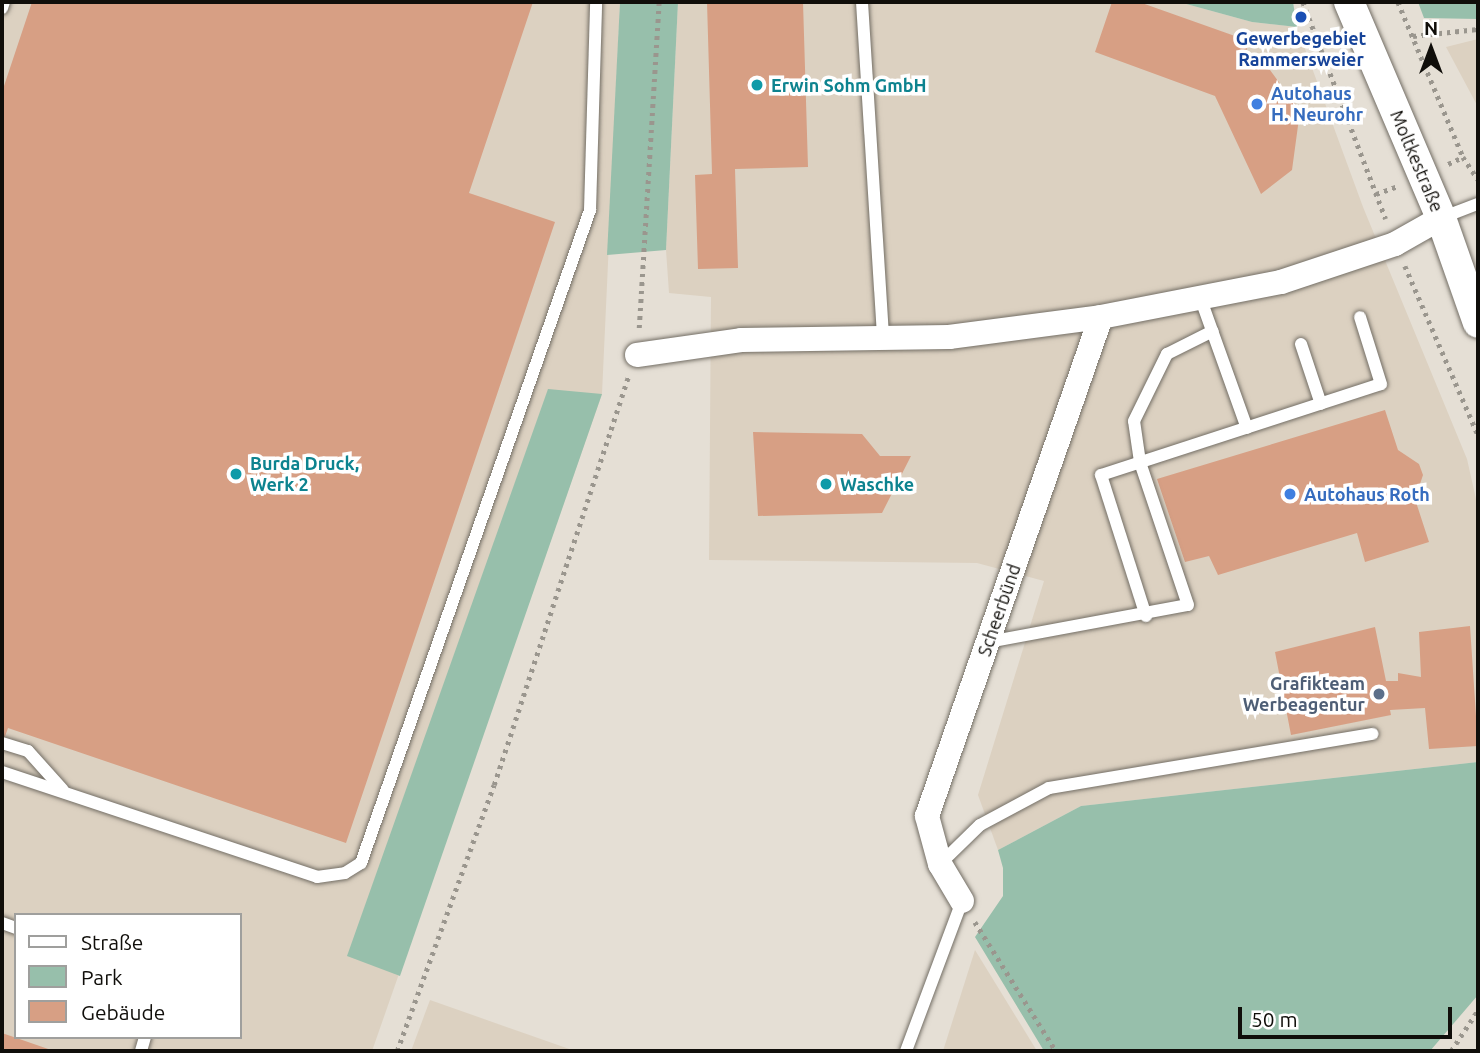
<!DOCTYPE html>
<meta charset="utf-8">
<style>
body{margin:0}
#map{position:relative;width:1480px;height:1053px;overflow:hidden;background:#e5dfd5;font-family:Ubuntu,sans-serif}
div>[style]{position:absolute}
.built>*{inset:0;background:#dcd1c1}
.green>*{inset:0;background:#97bfab}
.building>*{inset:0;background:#d79f84}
.path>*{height:4.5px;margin-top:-2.25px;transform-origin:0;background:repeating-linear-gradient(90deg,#9a968e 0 3.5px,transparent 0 8.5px)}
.roads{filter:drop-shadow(0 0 2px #736e65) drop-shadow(0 0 2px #736e65)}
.service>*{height:12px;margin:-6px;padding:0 6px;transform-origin:6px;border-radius:6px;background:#fff}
.minor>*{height:24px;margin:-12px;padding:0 12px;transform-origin:12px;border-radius:12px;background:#fff}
.tertiary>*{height:30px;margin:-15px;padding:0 15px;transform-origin:15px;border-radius:15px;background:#fff}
.dots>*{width:19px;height:19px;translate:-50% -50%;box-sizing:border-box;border:4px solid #fff;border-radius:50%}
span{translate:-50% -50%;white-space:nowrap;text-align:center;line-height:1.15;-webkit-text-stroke:7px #fff;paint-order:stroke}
.transit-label{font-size:18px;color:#164399;font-weight:700}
.culture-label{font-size:18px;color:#0d838f;font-weight:700}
.left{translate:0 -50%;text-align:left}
.shop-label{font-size:18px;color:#366cbe;font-weight:700}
.street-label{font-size:18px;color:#100e0a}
.service-label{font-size:18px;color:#4e5e75;font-weight:700}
.right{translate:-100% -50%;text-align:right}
.frame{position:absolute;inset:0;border:4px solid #100e0a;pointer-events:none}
.legend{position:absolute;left:14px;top:913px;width:228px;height:126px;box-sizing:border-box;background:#fff;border:2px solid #9f9f9d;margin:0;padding:9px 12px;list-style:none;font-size:21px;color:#100e0a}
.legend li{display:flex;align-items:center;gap:14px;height:35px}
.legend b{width:35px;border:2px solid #9f9f9d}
.north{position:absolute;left:1396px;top:14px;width:70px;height:70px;-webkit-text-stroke:5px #fff;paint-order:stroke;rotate:0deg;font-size:19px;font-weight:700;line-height:28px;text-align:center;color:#100e0a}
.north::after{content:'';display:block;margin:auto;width:24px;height:32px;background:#100e0a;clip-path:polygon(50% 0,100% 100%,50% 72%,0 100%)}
.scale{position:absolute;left:1238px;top:1007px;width:214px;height:32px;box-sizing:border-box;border:4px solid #100e0a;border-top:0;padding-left:9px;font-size:21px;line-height:24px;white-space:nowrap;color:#100e0a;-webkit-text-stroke:5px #fff;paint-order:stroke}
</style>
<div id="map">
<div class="built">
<i style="clip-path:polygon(evenodd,2px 2px,620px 2px,602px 394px,372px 1051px,2px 1051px,2px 2px,16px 915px,240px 915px,240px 1037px,16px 1037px,16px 915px)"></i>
<i style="clip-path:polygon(678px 2px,1179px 2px,1252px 22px,1297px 27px,1363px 207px,1467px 459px,1478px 508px,1478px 762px,1081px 806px,998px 850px,978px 795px,1044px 581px,977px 563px,709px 560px,711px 297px,669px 293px,666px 250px)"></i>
<i style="clip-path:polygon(1478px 39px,1478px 107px,1446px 47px)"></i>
<i style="clip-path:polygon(975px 950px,1037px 1051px,943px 1051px)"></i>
<i style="clip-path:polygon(430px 1000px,575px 1051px,411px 1051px)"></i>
</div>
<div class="green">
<i style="clip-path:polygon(620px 2px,678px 2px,666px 250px,607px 255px)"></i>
<i style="clip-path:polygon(1179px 2px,1293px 2px,1297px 27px,1252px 22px)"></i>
<i style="clip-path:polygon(1418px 2px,1478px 2px,1478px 19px,1424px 18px)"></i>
<i style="clip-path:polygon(548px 389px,602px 394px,400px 976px,347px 956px)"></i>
<i style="clip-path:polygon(1478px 762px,1478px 995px,1430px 1051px,1044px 1051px,975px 937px,1003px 896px,1003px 868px,998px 850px,1081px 806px)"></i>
</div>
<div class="building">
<i style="clip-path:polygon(32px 2px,533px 2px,469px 193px,555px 222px,346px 843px,8px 728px,2px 745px,2px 92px)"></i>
<i style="clip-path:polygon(707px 2px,803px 2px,808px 167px,735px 169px,738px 268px,698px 269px,695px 175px,712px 174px)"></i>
<i style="clip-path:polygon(1112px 2px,1139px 2px,1249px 41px,1243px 64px,1270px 70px,1300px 111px,1292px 170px,1261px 194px,1215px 96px,1095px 52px)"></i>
<i style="clip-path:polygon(1385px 410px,1398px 450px,1419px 464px,1423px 475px,1415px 499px,1429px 542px,1365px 562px,1357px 533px,1218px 575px,1209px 556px,1185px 562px,1157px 479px)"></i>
<i style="clip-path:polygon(753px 432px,862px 434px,880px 456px,911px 456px,882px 513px,758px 516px)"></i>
<i style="clip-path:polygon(1470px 626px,1478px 746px,1429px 749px,1425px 708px,1390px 710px,1391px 715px,1291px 735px,1275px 652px,1375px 627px,1386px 681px,1398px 681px,1398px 673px,1421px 677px,1419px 632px)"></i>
<i style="clip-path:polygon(2px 1033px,54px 1051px,2px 1051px)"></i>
</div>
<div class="path">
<i style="left:1303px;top:2px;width:232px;rotate:69.1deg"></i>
<i style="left:1398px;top:2px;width:168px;rotate:67.2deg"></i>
<i style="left:1463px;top:157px;width:27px;rotate:56deg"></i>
<i style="left:1413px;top:36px;width:65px;rotate:-6.1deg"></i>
<i style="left:1448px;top:164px;width:17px;rotate:-25deg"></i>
<i style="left:1376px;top:194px;width:23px;rotate:-20deg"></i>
<i style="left:1405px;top:266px;width:184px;rotate:66.6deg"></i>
<i style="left:639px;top:328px;width:327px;rotate:-86.5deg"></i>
<i style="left:975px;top:922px;width:152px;rotate:57.9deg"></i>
<i style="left:397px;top:1051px;width:283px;rotate:-70deg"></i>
<i style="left:494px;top:785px;width:429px;rotate:-71.8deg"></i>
<i style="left:1451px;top:1051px;width:49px;rotate:-56.6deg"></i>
</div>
<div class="roads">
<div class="service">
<i style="left:862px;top:2px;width:337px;rotate:86.4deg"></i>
<i style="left:2px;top:8px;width:6px;rotate:-72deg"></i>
<i style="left:1441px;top:218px;width:40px;rotate:-21deg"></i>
<i style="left:1200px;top:297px;width:139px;rotate:70.3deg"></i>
<i style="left:1301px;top:344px;width:63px;rotate:71.6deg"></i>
<i style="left:1146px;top:616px;width:148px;rotate:-107.7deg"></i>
<i style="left:1101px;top:475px;width:294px;rotate:-18deg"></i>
<i style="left:1381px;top:384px;width:70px;rotate:-107.4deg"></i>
<i style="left:988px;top:642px;width:203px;rotate:-10.5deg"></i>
<i style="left:1188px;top:605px;width:151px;rotate:-108.6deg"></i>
<i style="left:1140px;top:462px;width:41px;rotate:-98.3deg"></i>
<i style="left:1134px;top:421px;width:75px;rotate:-63.8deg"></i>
<i style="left:1167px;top:354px;width:51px;rotate:-26.6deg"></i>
<i style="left:2px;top:743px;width:27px;rotate:17deg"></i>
<i style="left:28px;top:751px;width:52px;rotate:48.1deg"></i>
<i style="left:2px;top:772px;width:332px;rotate:18.4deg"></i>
<i style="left:317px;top:877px;width:28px;rotate:-8deg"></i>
<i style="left:345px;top:873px;width:19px;rotate:-32deg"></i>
<i style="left:361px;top:863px;width:692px;rotate:-70.67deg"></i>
<i style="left:590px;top:210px;width:208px;rotate:-88.3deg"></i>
<i style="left:940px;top:864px;width:56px;rotate:-44.3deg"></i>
<i style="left:980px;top:825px;width:78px;rotate:-28.2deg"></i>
<i style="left:1049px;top:788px;width:328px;rotate:-9.5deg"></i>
<i style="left:2px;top:923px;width:15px;rotate:20deg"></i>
<i style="left:141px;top:1051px;width:15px;rotate:-74deg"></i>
<i style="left:906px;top:1051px;width:160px;rotate:-69.5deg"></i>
</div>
<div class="minor">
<i style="left:637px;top:355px;width:105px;rotate:-8.2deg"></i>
<i style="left:741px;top:340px;width:208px;rotate:-0.8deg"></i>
<i style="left:949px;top:337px;width:153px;rotate:-7.5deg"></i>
<i style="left:1101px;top:317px;width:183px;rotate:-11deg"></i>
<i style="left:1281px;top:282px;width:120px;rotate:-18.4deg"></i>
<i style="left:1395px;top:244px;width:53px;rotate:-29.5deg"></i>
<i style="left:962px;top:901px;width:43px;rotate:-120.7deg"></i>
<i style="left:940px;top:864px;width:50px;rotate:-105.2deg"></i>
<i style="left:927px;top:816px;width:528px;rotate:-70.78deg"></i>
</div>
<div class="tertiary">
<i style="left:1349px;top:2px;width:235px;rotate:66.9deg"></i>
<i style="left:1441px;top:218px;width:111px;rotate:70.6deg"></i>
</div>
</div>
<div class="dots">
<i style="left:1301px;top:17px;background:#1a4fb4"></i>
<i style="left:757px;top:85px;background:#0f9aa8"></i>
<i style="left:1257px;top:104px;background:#3f7fe0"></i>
<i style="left:236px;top:474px;background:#0f9aa8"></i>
<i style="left:826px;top:484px;background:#0f9aa8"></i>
<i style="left:1290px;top:494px;background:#3f7fe0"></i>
<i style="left:1379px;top:694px;background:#5c6f8a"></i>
</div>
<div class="transit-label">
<span style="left:1301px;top:49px">Gewerbegebiet<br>Rammersweier</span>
</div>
<div class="culture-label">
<span class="left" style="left:771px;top:85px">Erwin Sohm GmbH</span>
<span class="left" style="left:250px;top:474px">Burda Druck,<br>Werk 2</span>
<span class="left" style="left:840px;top:484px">Waschke</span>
</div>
<div class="shop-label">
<span class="left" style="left:1271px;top:104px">Autohaus<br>H. Neurohr</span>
<span class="left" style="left:1304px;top:494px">Autohaus Roth</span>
</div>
<div class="street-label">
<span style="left:1417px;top:161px;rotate:67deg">Moltkestraße</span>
<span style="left:999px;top:610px;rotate:-71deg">Scheerbünd</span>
</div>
<div class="service-label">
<span class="right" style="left:1365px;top:694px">Grafikteam<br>Werbeagentur</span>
</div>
<div class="frame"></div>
<ul class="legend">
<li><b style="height:9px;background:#fff"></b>Straße</li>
<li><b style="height:19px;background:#97bfab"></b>Park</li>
<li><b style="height:19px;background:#d79f84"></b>Gebäude</li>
</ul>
<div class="north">N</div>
<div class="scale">50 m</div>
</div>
